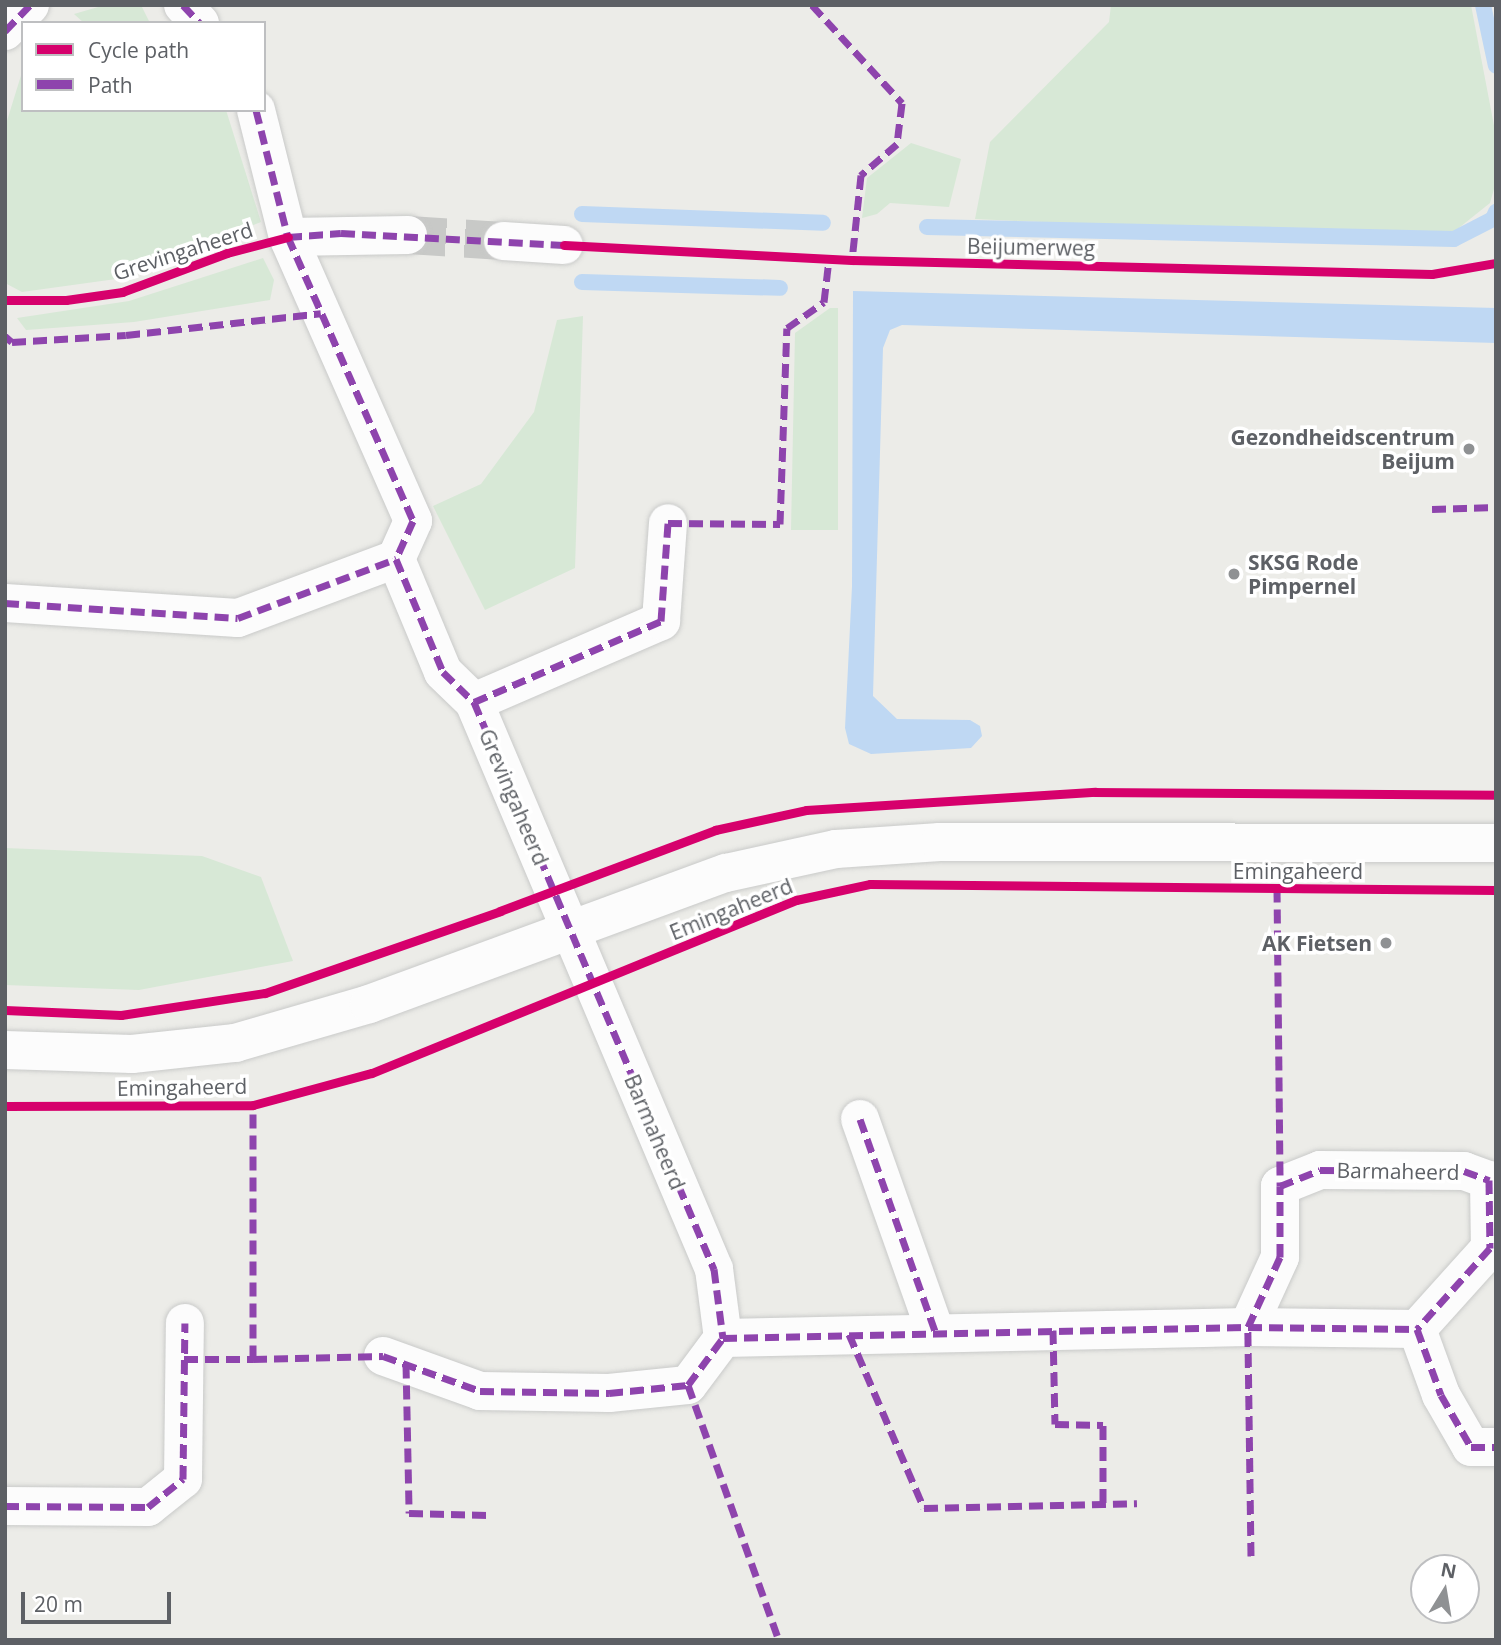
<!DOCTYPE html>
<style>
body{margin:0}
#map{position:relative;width:1501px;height:1645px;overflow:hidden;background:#ecece8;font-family:"Open Sans",sans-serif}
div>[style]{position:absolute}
.green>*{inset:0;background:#d7e8d6}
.water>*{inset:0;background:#bfd8f3}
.stream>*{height:16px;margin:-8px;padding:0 8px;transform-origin:8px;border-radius:8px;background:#bfd8f3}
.minor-tunnel>*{height:38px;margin-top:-19px;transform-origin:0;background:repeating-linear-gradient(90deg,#c8c9c7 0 38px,transparent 0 57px)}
.roads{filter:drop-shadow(0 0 2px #c9cac9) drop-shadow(0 0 2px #c9cac9)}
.minor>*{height:38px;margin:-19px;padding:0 19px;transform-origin:19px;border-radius:19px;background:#fcfcfc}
.quiet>*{height:7px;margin-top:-3.5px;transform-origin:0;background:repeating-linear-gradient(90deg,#8e44ad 0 14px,transparent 0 21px)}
.cycleway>*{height:9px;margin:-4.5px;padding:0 4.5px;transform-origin:4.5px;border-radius:4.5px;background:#d6006c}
.dots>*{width:19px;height:19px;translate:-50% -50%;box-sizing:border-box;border:4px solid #fff;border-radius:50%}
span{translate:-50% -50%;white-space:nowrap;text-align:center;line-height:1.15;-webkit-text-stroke:7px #fff;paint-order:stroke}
.street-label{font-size:21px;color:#5d6065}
.poi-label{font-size:21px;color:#5d6065;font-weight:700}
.right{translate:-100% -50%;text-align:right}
.left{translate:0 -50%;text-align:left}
.frame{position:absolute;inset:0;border:7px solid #5d6065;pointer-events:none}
.legend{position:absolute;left:21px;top:21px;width:245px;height:91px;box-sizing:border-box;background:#fff;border:2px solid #bebfc1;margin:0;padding:9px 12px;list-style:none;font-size:21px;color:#5d6065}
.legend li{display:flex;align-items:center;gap:14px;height:35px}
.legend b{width:35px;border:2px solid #bebfc1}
.north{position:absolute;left:1410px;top:1554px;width:70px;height:70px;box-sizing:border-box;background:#fff;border:2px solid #bebfc1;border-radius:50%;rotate:11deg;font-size:19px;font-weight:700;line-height:28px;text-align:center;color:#5d6065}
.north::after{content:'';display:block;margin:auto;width:24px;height:32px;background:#8f9193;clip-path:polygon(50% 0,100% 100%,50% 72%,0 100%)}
.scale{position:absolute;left:21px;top:1592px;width:150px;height:32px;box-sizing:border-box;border:4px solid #5d6065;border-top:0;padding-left:9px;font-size:21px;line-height:24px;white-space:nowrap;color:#5d6065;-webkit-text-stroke:5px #fff;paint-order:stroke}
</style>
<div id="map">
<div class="green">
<i style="clip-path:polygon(105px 5px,142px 7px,150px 23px,84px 23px,74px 14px)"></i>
<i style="clip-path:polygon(1111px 5px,1471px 5px,1496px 136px,1496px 182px,1490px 203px,1455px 231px,1260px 232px,975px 219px,990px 142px,1109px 22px)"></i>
<i style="clip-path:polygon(23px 69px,23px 110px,226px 110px,261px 222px,116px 279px,22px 292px,5px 283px,6px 124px)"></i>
<i style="clip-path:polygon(911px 143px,961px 159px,949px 207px,890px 203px,877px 214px,862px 218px,867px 178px)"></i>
<i style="clip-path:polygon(263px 258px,274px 280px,270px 300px,134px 322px,26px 330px,17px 318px,129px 301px)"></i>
<i style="clip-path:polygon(830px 308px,838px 308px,838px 530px,791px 530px,795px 333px)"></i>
<i style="clip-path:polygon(583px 316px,575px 568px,485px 610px,433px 506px,481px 484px,534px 412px,557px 320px)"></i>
<i style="clip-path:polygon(5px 848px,202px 856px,261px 877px,293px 961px,139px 990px,5px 985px)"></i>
</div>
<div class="water">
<i style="clip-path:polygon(853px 291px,1496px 308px,1496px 343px,902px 325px,890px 330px,883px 348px,873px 696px,897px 719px,970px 720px,980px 726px,982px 736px,971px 748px,871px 754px,849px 744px,845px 728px,852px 586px)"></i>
</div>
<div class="stream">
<i style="left:1483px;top:5px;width:62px;rotate:78deg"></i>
<i style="left:582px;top:214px;width:241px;rotate:2.1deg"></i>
<i style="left:927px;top:227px;width:527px;rotate:1.3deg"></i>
<i style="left:1454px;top:239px;width:44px;rotate:-27.1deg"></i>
<i style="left:1493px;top:219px;width:8px;rotate:-67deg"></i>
<i style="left:582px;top:282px;width:198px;rotate:1.7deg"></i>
</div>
<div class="minor-tunnel">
<i style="left:408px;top:235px;width:95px;rotate:3.6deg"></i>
</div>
<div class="roads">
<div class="minor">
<i style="left:183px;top:5px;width:25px;rotate:47deg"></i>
<i style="left:5px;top:31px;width:36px;rotate:-46deg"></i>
<i style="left:256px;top:110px;width:131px;rotate:75.9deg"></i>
<i style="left:288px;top:237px;width:310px;rotate:66.2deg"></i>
<i style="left:413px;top:521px;width:42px;rotate:114.1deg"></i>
<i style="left:396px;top:559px;width:122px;rotate:67.4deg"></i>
<i style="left:443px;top:672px;width:43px;rotate:44.1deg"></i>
<i style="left:474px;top:702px;width:616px;rotate:67.06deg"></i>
<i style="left:714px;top:1269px;width:70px;rotate:82.6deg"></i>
<i style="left:288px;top:237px;width:120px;rotate:-1deg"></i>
<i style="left:503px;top:241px;width:61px;rotate:3.8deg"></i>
<i style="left:5px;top:603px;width:233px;rotate:3.7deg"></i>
<i style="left:238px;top:618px;width:169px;rotate:-20.5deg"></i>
<i style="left:474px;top:702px;width:204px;rotate:-23.4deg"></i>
<i style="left:661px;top:621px;width:98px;rotate:-85.9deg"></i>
<i style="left:5px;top:1050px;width:127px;rotate:1.8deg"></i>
<i style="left:132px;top:1054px;width:104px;rotate:-6.1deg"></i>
<i style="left:235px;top:1043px;width:140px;rotate:-16.2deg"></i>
<i style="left:369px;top:1004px;width:380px;rotate:-20.2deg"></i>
<i style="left:726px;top:873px;width:113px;rotate:-12.3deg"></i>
<i style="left:836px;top:849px;width:104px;rotate:-3.9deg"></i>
<i style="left:940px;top:842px;width:556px;rotate:0.1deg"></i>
<i style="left:860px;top:1119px;width:225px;rotate:70.5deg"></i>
<i style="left:1248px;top:1327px;width:77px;rotate:-65.4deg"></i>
<i style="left:1280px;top:1257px;width:71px;rotate:-90deg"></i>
<i style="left:1280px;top:1186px;width:43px;rotate:-21.8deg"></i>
<i style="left:1320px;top:1170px;width:144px;rotate:0.4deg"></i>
<i style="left:1464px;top:1171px;width:27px;rotate:20deg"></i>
<i style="left:1489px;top:1180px;width:68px;rotate:89.2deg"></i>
<i style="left:1490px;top:1248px;width:109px;rotate:132deg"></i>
<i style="left:383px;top:1356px;width:103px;rotate:19.8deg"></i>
<i style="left:480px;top:1391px;width:129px;rotate:0.9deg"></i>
<i style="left:609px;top:1393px;width:79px;rotate:-5.8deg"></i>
<i style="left:688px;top:1385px;width:59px;rotate:-53.3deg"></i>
<i style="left:723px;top:1338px;width:525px;rotate:-1.2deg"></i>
<i style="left:1248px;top:1327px;width:169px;rotate:0.7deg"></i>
<i style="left:1417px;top:1329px;width:70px;rotate:70deg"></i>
<i style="left:1441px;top:1395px;width:60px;rotate:60deg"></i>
<i style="left:1471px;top:1447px;width:25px"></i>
<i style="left:5px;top:1506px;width:143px;rotate:0.4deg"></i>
<i style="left:148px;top:1507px;width:45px;rotate:-38.7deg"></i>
<i style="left:183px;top:1479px;width:156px;rotate:-89.3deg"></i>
</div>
</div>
<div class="quiet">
<i style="left:183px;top:5px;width:25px;rotate:47deg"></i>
<i style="left:812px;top:5px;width:133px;rotate:47.4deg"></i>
<i style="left:902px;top:103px;width:41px;rotate:97deg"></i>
<i style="left:897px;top:144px;width:48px;rotate:139.3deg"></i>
<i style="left:861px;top:175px;width:85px;rotate:96deg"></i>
<i style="left:5px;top:31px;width:36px;rotate:-46deg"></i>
<i style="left:256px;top:110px;width:131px;rotate:75.9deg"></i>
<i style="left:288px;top:237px;width:310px;rotate:66.2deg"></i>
<i style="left:413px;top:521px;width:42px;rotate:114.1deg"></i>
<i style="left:396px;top:559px;width:122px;rotate:67.4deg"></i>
<i style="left:443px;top:672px;width:43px;rotate:44.1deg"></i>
<i style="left:474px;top:702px;width:616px;rotate:67.06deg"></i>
<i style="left:714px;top:1269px;width:70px;rotate:82.6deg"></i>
<i style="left:288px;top:237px;width:53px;rotate:-4.3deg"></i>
<i style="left:341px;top:233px;width:223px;rotate:3.1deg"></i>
<i style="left:5px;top:336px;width:9px;rotate:41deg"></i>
<i style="left:12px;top:342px;width:114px;rotate:-3.5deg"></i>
<i style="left:126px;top:335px;width:196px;rotate:-6.4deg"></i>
<i style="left:1432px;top:509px;width:64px;rotate:-1.8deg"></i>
<i style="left:5px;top:603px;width:233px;rotate:3.7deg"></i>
<i style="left:238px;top:618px;width:169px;rotate:-20.5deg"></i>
<i style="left:474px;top:702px;width:204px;rotate:-23.4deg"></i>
<i style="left:661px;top:621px;width:98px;rotate:-85.9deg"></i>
<i style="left:668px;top:523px;width:112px;rotate:0.5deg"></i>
<i style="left:780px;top:524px;width:196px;rotate:-88deg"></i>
<i style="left:787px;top:328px;width:45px;rotate:-35.1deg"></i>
<i style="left:824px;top:302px;width:43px;rotate:-83.4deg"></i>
<i style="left:1277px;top:888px;width:298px;rotate:89.4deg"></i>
<i style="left:860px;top:1119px;width:225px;rotate:70.5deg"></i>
<i style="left:1053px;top:1330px;width:94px;rotate:88.8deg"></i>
<i style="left:1055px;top:1424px;width:48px;rotate:1.2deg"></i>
<i style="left:1103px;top:1425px;width:78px;rotate:90deg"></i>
<i style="left:849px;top:1334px;width:189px;rotate:66.7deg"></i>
<i style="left:924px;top:1508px;width:213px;rotate:-1.3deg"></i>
<i style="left:184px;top:1359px;width:69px"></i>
<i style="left:253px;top:1359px;width:254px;rotate:-90deg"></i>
<i style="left:253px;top:1359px;width:130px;rotate:-1.3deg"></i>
<i style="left:383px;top:1356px;width:103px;rotate:19.8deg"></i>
<i style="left:480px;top:1391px;width:129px;rotate:0.9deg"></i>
<i style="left:609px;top:1393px;width:79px;rotate:-5.8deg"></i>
<i style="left:688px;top:1385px;width:59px;rotate:-53.3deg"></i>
<i style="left:723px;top:1338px;width:525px;rotate:-1.2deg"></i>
<i style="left:1248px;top:1327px;width:169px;rotate:0.7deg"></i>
<i style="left:1417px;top:1329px;width:70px;rotate:70deg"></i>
<i style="left:1441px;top:1395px;width:60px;rotate:60deg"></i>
<i style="left:1471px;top:1447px;width:25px"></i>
<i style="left:406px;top:1364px;width:149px;rotate:88.8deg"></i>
<i style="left:409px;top:1513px;width:79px;rotate:1.5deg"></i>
<i style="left:688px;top:1385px;width:271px;rotate:70.4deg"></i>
<i style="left:5px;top:1506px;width:143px;rotate:0.4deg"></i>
<i style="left:148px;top:1507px;width:45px;rotate:-38.7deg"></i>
<i style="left:183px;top:1479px;width:156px;rotate:-89.3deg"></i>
<i style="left:1251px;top:1556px;width:229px;rotate:-90.8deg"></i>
<i style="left:1248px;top:1327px;width:77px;rotate:-65.4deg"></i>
<i style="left:1280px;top:1257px;width:71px;rotate:-90deg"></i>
<i style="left:1280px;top:1186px;width:43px;rotate:-21.8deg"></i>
<i style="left:1320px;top:1170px;width:144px;rotate:0.4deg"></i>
<i style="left:1464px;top:1171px;width:27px;rotate:20deg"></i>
<i style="left:1489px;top:1180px;width:68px;rotate:89.2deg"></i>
<i style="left:1490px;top:1248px;width:109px;rotate:132deg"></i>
</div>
<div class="cycleway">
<i style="left:564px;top:245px;width:288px;rotate:3deg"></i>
<i style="left:852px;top:260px;width:580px;rotate:1.38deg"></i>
<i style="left:1432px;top:274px;width:65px;rotate:-9.8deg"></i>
<i style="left:5px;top:300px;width:61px"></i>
<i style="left:66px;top:300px;width:57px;rotate:-8.1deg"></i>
<i style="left:122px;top:292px;width:112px;rotate:-20.4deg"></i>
<i style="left:227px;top:253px;width:63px;rotate:-14.7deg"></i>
<i style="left:5px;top:1010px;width:116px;rotate:2.5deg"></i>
<i style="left:121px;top:1015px;width:146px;rotate:-8.7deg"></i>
<i style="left:265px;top:993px;width:249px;rotate:-19.2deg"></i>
<i style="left:500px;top:911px;width:230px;rotate:-20.6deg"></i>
<i style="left:715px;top:830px;width:93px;rotate:-12.4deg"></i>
<i style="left:806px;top:810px;width:290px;rotate:-3.6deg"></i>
<i style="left:1095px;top:792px;width:401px;rotate:0.4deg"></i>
<i style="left:5px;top:1106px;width:248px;rotate:-0.2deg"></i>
<i style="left:253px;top:1105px;width:123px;rotate:-15.1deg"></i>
<i style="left:372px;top:1073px;width:458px;rotate:-22.2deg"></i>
<i style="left:796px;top:900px;width:76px;rotate:-12.2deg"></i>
<i style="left:870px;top:884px;width:626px;rotate:0.55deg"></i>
</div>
<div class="dots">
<i style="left:1469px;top:449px;background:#8f9193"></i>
<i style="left:1234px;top:574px;background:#8f9193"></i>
<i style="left:1386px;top:943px;background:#8f9193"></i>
</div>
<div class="street-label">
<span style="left:1031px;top:247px;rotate:1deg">Beijumerweg</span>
<span style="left:183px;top:251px;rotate:-18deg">Grevingaheerd</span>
<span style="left:514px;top:797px;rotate:67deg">Grevingaheerd</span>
<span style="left:1298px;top:871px">Emingaheerd</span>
<span style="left:731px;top:909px;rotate:-22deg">Emingaheerd</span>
<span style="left:182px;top:1087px;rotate:-1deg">Emingaheerd</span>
<span style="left:655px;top:1132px;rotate:67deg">Barmaheerd</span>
<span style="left:1398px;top:1171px;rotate:1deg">Barmaheerd</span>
</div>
<div class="poi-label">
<span class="right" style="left:1455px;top:449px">Gezondheidscentrum<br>Beijum</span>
<span class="left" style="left:1248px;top:574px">SKSG Rode<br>Pimpernel</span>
<span class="right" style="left:1372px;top:943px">AK Fietsen</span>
</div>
<div class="frame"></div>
<ul class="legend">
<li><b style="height:9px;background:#d6006c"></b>Cycle path</li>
<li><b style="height:9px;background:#8e44ad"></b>Path</li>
</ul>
<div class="north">N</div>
<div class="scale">20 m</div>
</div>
